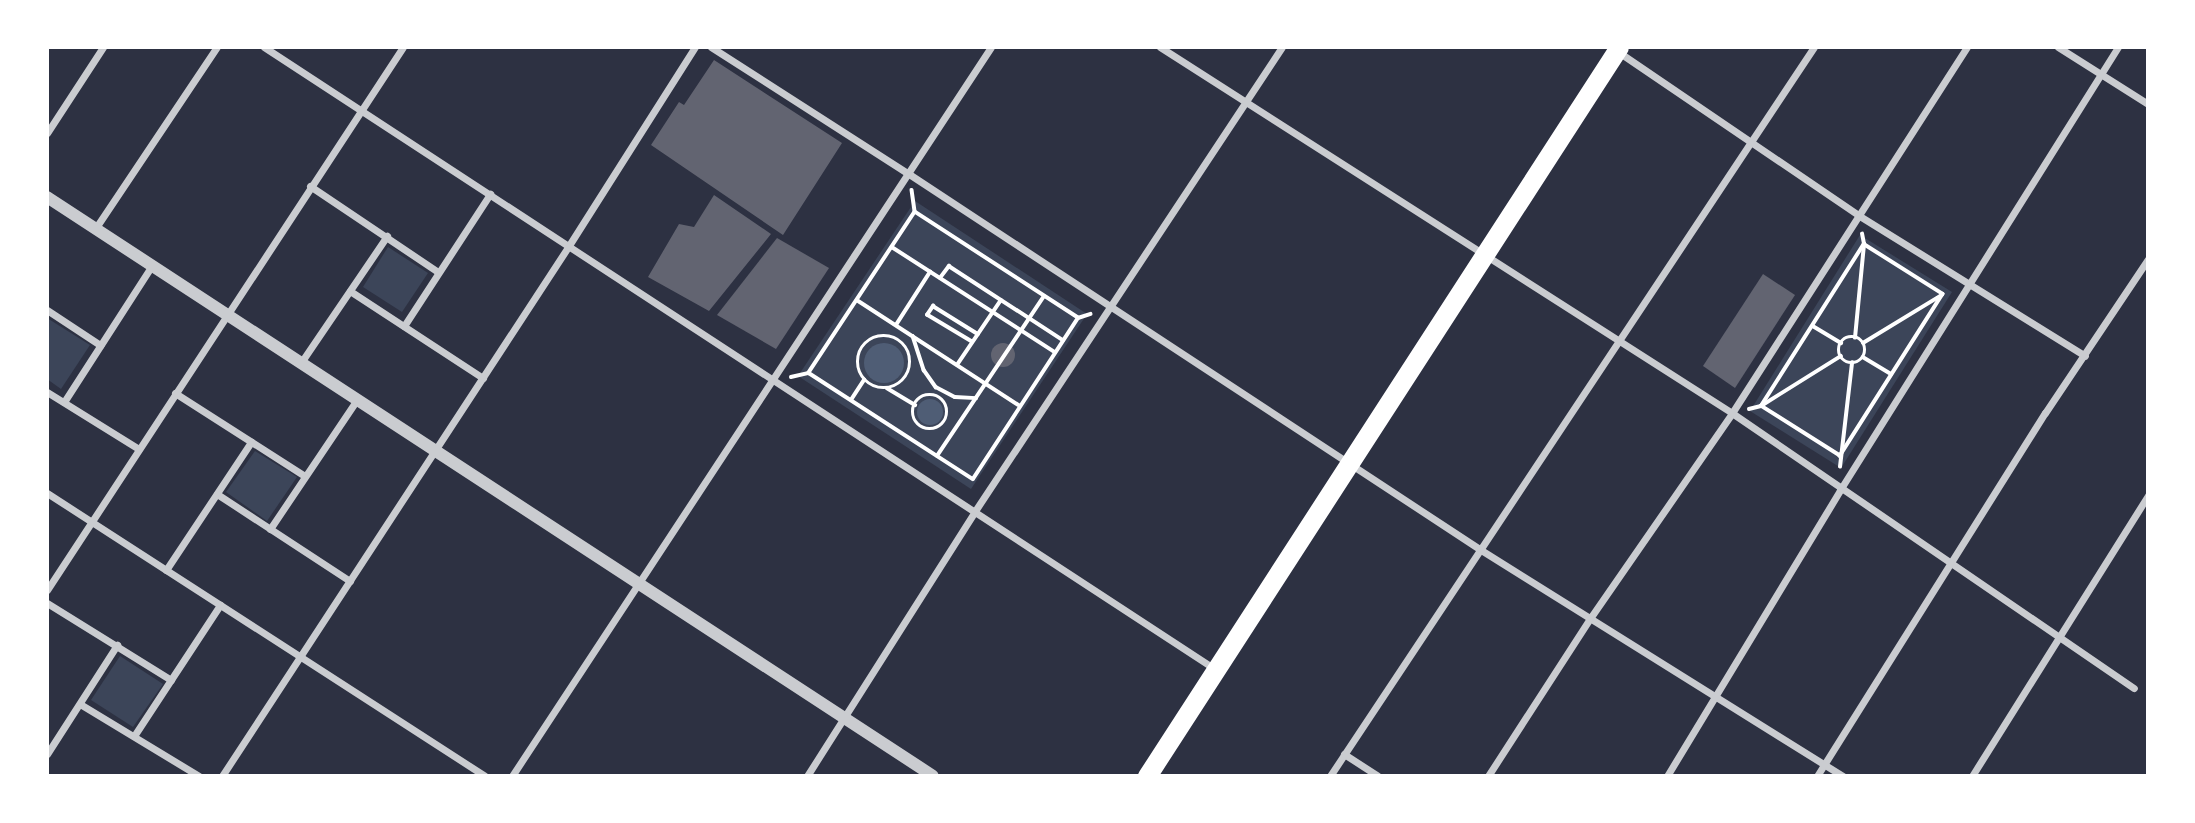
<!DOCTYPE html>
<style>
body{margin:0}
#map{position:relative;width:2195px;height:823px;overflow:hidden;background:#2d3142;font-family:Jost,sans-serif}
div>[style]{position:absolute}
.green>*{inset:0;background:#3c4559}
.water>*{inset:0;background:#4f5d75}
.round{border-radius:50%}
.building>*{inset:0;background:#626471}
.path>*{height:3.5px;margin:-1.75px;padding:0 1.75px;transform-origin:1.75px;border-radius:1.75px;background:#fff}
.path>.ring{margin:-1.75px;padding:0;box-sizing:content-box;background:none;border:3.5px solid #fff;border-radius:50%}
.minor>*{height:7px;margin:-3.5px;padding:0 3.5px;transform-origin:3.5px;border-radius:3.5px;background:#caccd0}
.tertiary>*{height:12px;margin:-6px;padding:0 6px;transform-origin:6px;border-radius:6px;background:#caccd0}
.trunk>*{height:19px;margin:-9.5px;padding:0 9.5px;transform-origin:9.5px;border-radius:9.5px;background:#fff}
span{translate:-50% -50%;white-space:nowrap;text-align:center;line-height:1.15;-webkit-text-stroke:7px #fff;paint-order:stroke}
.frame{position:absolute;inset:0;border:49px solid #fff;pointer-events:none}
</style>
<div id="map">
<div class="green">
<i style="clip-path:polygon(915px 201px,1087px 314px,971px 489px,798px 376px)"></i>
<i style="clip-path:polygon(1860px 235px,1952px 292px,1841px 468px,1750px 411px)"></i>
<i style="clip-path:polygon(388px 247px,428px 273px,402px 312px,363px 287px)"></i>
<i style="clip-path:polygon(47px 318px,90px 345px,61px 389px,47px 379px)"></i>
<i style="clip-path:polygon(255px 451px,297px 477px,267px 521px,226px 492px)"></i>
<i style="clip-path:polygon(120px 656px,163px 684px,133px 727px,91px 700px)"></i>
</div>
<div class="water">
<i class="round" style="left:864px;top:343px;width:40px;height:40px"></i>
<i class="round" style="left:917px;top:399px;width:26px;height:26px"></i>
</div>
<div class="building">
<i style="clip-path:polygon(714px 60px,842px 143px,783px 235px,651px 145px,679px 102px,684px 105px)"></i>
<i style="clip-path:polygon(714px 195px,771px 234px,709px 311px,648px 277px,679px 224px,694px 227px)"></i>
<i style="clip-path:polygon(777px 238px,829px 268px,776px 349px,717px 315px)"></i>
<i style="clip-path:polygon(1763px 274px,1795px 295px,1735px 388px,1703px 366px)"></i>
<i class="round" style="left:991px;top:343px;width:24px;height:24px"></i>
</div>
<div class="path">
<i style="left:912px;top:190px;width:22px;rotate:82deg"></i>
<i style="left:1864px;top:244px;width:93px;rotate:32.3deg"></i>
<i style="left:1943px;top:294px;width:192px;rotate:122.4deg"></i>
<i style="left:1840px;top:456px;width:93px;rotate:-147.7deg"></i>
<i style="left:1761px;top:406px;width:192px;rotate:-57.6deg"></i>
<i style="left:892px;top:247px;width:194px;rotate:32.8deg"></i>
<i style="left:940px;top:278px;width:15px;rotate:-53deg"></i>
<i style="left:949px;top:266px;width:136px;rotate:33deg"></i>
<i style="left:857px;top:300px;width:194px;rotate:33deg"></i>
<i style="left:1078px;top:318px;width:194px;rotate:-147deg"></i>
<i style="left:915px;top:212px;width:193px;rotate:123.4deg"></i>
<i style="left:809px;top:373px;width:195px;rotate:32.9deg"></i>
<i style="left:973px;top:479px;width:192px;rotate:-56.9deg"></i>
<i style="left:1078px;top:318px;width:13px;rotate:-18deg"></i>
<i style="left:896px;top:325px;width:63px;rotate:-57.3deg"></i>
<i style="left:1813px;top:326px;width:33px;rotate:31deg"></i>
<i class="ring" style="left:858px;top:336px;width:48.5px;height:48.5px"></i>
<i style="left:913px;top:336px;width:36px;rotate:72deg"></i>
<i style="left:924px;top:370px;width:21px;rotate:55deg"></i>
<i style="left:936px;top:387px;width:21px;rotate:28deg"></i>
<i style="left:955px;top:397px;width:21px;rotate:3deg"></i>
<i class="ring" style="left:1839px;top:337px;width:22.5px;height:22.5px"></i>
<i style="left:1855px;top:338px;width:94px;rotate:-84.5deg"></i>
<i style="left:1864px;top:244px;width:10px;rotate:-101deg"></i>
<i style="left:972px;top:342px;width:52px;rotate:-149deg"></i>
<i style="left:927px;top:315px;width:11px;rotate:-56deg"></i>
<i style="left:933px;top:306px;width:53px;rotate:31.9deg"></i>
<i style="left:1863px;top:343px;width:92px;rotate:-31.3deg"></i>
<i style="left:1863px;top:357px;width:33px;rotate:31deg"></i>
<i style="left:957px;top:365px;width:78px;rotate:-55.9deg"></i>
<i style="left:791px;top:377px;width:18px;rotate:-13deg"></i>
<i style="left:887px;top:388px;width:33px;rotate:31deg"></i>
<i class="ring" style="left:913px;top:395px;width:30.5px;height:30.5px"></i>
<i style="left:851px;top:400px;width:24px;rotate:-57deg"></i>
<i style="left:1749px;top:409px;width:12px;rotate:-14deg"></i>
<i style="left:1761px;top:406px;width:94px;rotate:-32deg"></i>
<i style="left:937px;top:456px;width:192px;rotate:-56.2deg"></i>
<i style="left:1840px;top:467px;width:105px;rotate:-83.4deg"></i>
</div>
<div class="minor">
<i style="left:264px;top:47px;width:1136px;rotate:33.19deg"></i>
<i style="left:711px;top:47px;width:235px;rotate:32.7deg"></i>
<i style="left:909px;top:174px;width:685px;rotate:33.32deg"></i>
<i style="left:1481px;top:550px;width:427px;rotate:32deg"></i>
<i style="left:1160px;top:47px;width:679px;rotate:32.61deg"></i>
<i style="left:1732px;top:413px;width:487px;rotate:34.4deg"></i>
<i style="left:2058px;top:47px;width:107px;rotate:32.3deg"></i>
<i style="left:1617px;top:51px;width:292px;rotate:34.2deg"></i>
<i style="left:1858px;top:215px;width:267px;rotate:31.8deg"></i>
<i style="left:47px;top:133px;width:103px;rotate:-56.9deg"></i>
<i style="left:310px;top:186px;width:154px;rotate:33.9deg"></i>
<i style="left:95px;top:229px;width:219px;rotate:-56.2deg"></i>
<i style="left:350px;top:291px;width:159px;rotate:33.2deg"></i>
<i style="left:47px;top:310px;width:64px;rotate:33.4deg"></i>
<i style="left:404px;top:326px;width:158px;rotate:-56.9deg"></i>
<i style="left:300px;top:364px;width:155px;rotate:-55.8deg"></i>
<i style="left:47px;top:392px;width:108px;rotate:31.8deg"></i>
<i style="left:175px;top:393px;width:154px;rotate:32.6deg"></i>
<i style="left:64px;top:402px;width:161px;rotate:-57.2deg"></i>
<i style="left:47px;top:493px;width:521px;rotate:32.87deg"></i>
<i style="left:217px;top:494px;width:159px;rotate:33.2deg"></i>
<i style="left:270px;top:529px;width:154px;rotate:-56.1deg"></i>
<i style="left:166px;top:570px;width:154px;rotate:-56.4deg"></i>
<i style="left:47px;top:590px;width:649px;rotate:-56.75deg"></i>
<i style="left:47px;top:603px;width:146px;rotate:31.8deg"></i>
<i style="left:80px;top:704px;width:139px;rotate:31.2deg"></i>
<i style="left:134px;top:736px;width:157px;rotate:-56.7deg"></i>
<i style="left:47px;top:754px;width:130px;rotate:-57.3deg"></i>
<i style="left:1344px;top:754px;width:40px;rotate:32.9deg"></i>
<i style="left:222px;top:776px;width:632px;rotate:-56.81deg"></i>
<i style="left:568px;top:247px;width:237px;rotate:-57.6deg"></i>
<i style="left:512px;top:776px;width:872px;rotate:-56.69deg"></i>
<i style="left:807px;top:776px;width:314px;rotate:-57.6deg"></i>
<i style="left:975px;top:511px;width:556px;rotate:-56.51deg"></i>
<i style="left:1330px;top:776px;width:875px;rotate:-56.42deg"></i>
<i style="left:1488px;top:776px;width:189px;rotate:-57.1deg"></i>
<i style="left:1591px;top:617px;width:248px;rotate:-55.3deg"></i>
<i style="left:1732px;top:413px;width:435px;rotate:-57.3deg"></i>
<i style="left:1667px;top:776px;width:334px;rotate:-58.8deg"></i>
<i style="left:1840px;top:490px;width:523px;rotate:-57.89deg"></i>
<i style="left:1817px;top:776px;width:429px;rotate:-57.9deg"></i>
<i style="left:2045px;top:413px;width:185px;rotate:-56.2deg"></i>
<i style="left:1972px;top:776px;width:332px;rotate:-57.9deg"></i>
</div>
<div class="tertiary">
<i style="left:47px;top:197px;width:1058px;rotate:33.16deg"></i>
</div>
<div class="trunk">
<i style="left:1147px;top:776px;width:868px;rotate:-57.08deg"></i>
</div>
<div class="frame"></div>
</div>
